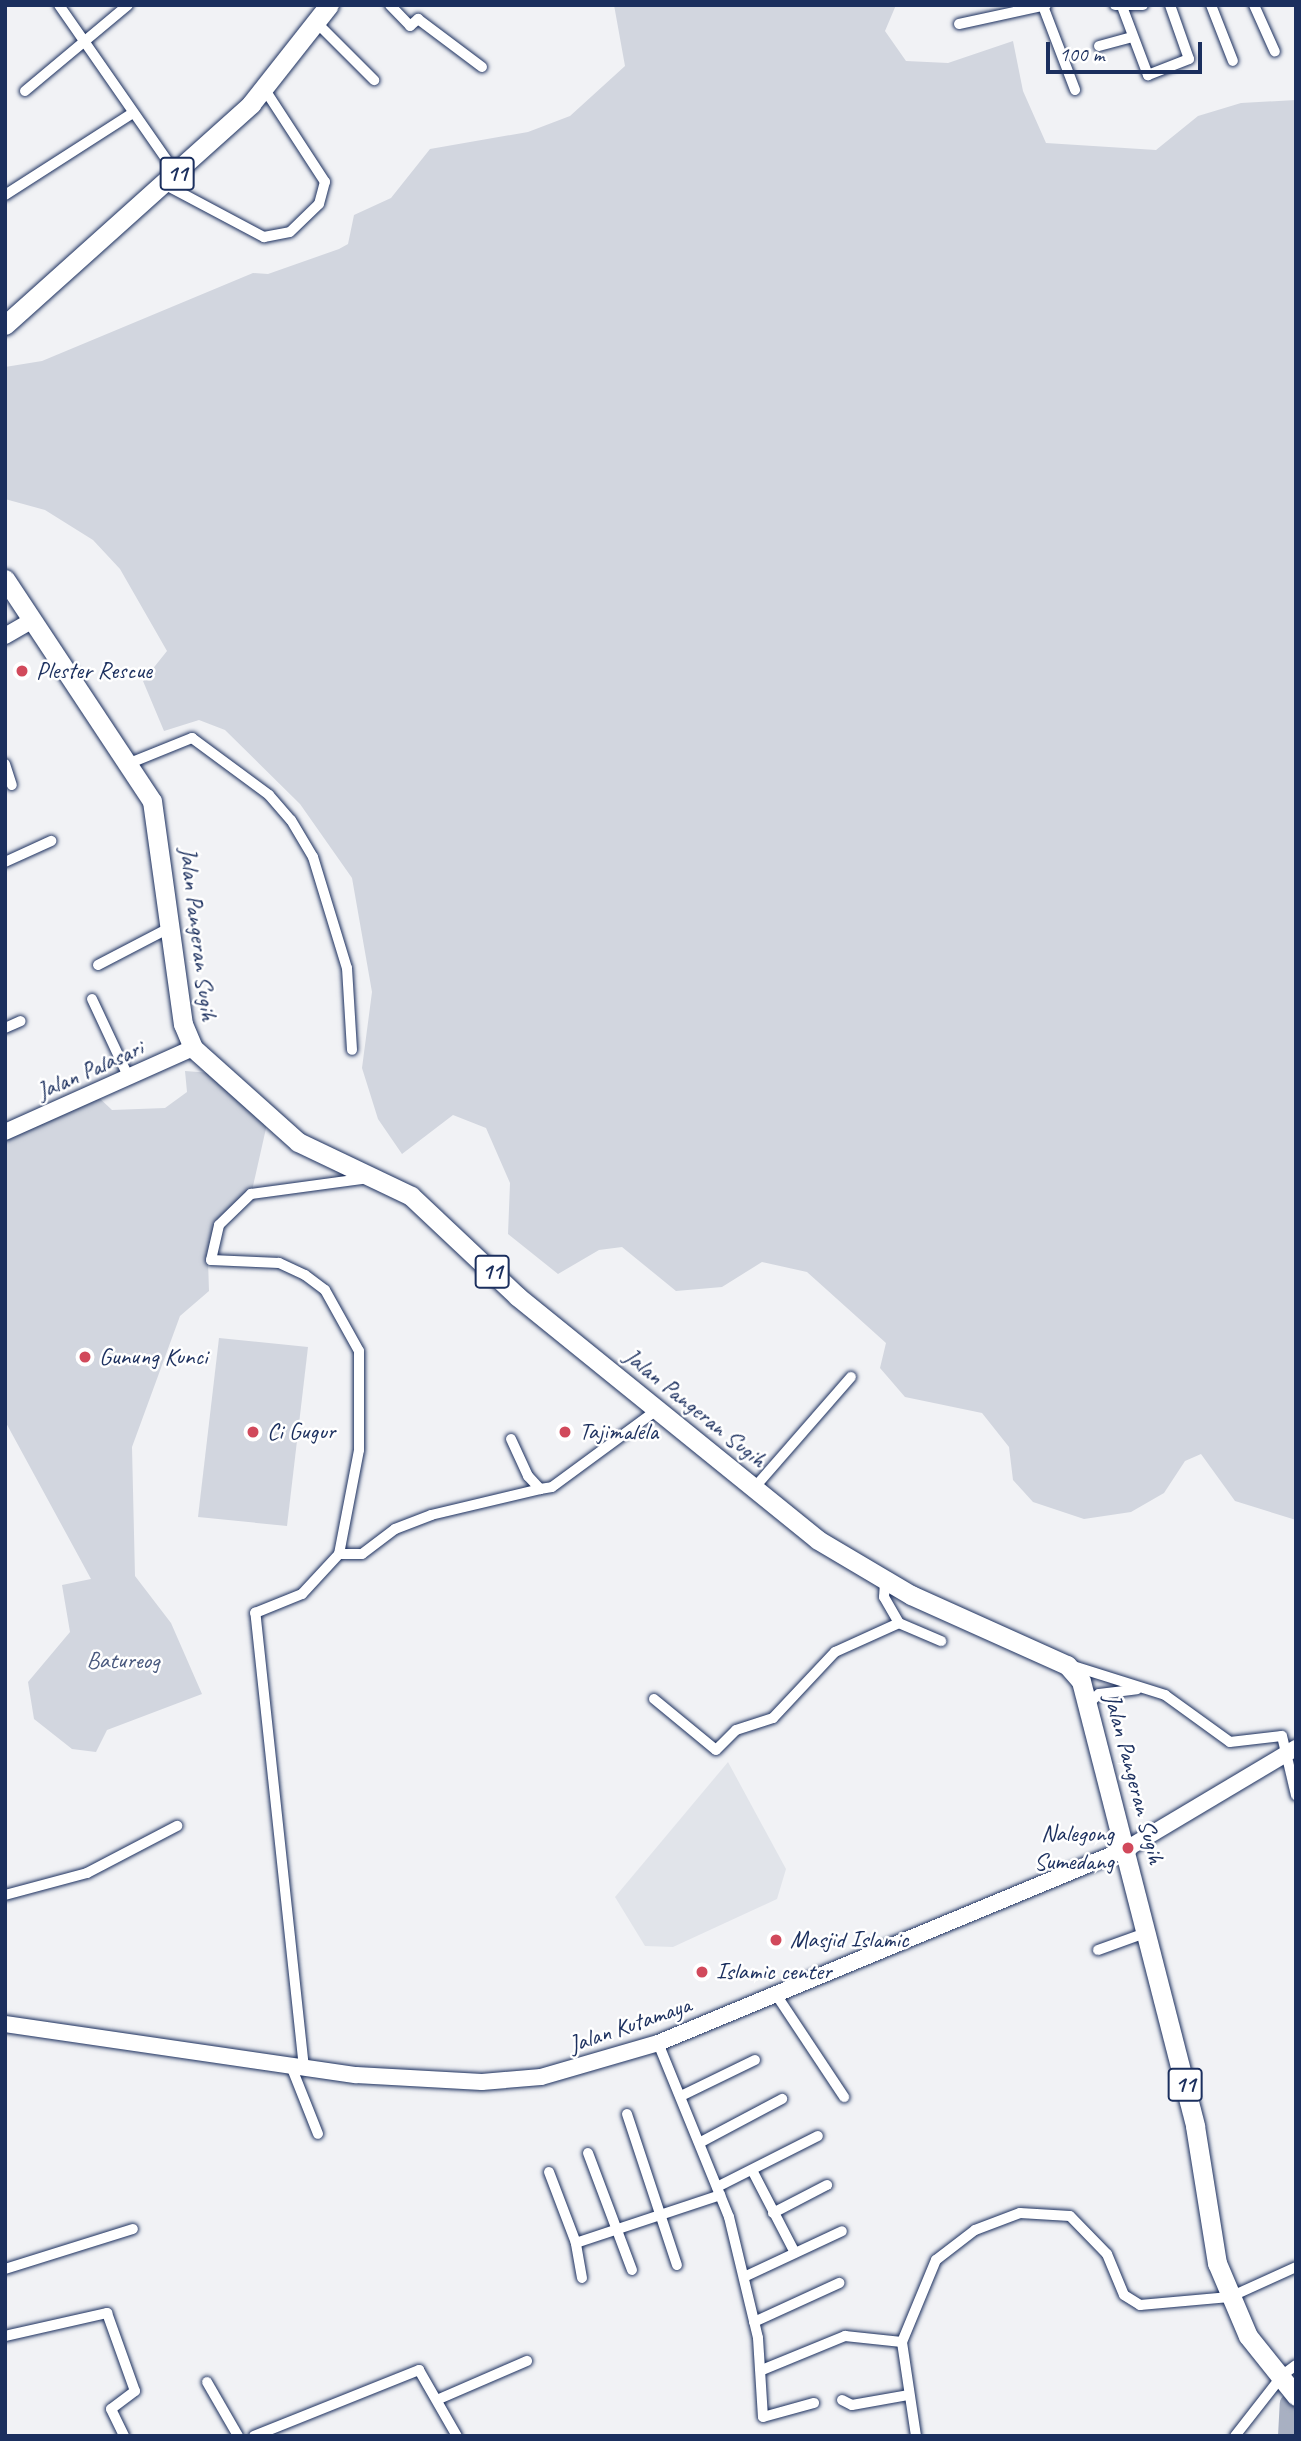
<!DOCTYPE html>
<style>
body{margin:0}
#map{position:relative;width:1301px;height:2441px;overflow:hidden;background:#f1f2f5;font-family:Caveat,sans-serif}
div>[style]{position:absolute}
.built>*{inset:0;background:#e1e4ea}
.green>*{inset:0;background:#d2d6df}
.river>*{height:19px;margin:-9.5px;padding:0 9.5px;transform-origin:9.5px;border-radius:9.5px;background:#a8b0c2}
.roads{filter:drop-shadow(0 0 2px #1b2f5e) drop-shadow(0 0 2px #1b2f5e)}
.street>*{height:10px;margin:-5px;padding:0 5px;transform-origin:5px;border-radius:5px;background:#fff}
.secondary>*{height:16px;margin:-8px;padding:0 8px;transform-origin:8px;border-radius:8px;background:#fff}
.highway>*{height:19px;margin:-9.5px;padding:0 9.5px;transform-origin:9.5px;border-radius:9.5px;background:#fff}
.dots>*{width:19px;height:19px;translate:-50% -50%;box-sizing:border-box;border:4px solid #fff;border-radius:50%}
span{translate:-50% -50%;white-space:nowrap;text-align:center;line-height:1.15;-webkit-text-stroke:5px #fff;paint-order:stroke}
.shield-label span{padding:2px 5px;background:#fff;border:2px solid;border-radius:5px;-webkit-text-stroke-width:0}
.shield-label{font-size:23px;color:#1b2f5e;font-weight:700}
.poi-label{font-size:24px;color:#1b2f5e}
.left{translate:0 -50%;text-align:left}
.right{translate:-100% -50%;text-align:right}
.street-label{font-size:24px;color:#1b2f5e}
.park-label{font-size:24px;color:#49597e}
.frame{position:absolute;inset:0;border:7px solid #1b2f5e;pointer-events:none}
.scale{position:absolute;left:1046px;top:42px;width:156px;height:32px;box-sizing:border-box;border:4px solid #1b2f5e;border-top:0;padding-left:9px;font-size:21px;line-height:24px;white-space:nowrap;color:#1b2f5e;-webkit-text-stroke:5px #fff;paint-order:stroke}
</style>
<div id="map">
<div class="built">
<i style="clip-path:polygon(728px 1762px,786px 1869px,777px 1899px,673px 1947px,645px 1946px,615px 1897px)"></i>
</div>
<div class="green">
<i style="clip-path:polygon(614px 5px,896px 5px,885px 31px,906px 61px,948px 63px,1013px 41px,1023px 91px,1046px 143px,1156px 150px,1198px 116px,1241px 103px,1296px 100px,1296px 1520px,1235px 1501px,1201px 1454px,1185px 1461px,1164px 1493px,1131px 1512px,1084px 1519px,1033px 1502px,1013px 1480px,1009px 1447px,982px 1413px,905px 1397px,880px 1368px,886px 1343px,807px 1272px,762px 1262px,722px 1287px,676px 1291px,622px 1247px,599px 1250px,558px 1274px,508px 1234px,510px 1183px,486px 1128px,453px 1115px,402px 1154px,378px 1119px,362px 1068px,372px 992px,352px 878px,300px 804px,225px 730px,199px 720px,164px 731px,143px 681px,167px 651px,120px 569px,93px 540px,45px 510px,5px 499px,5px 367px,42px 361px,253px 273px,268px 274px,339px 249px,348px 244px,354px 215px,391px 198px,430px 149px,528px 132px,570px 116px,625px 66px)"></i>
<i style="clip-path:polygon(185px 1071px,224px 1074px,269px 1115px,251px 1195px,219px 1231px,208px 1260px,209px 1291px,180px 1316px,132px 1447px,135px 1576px,171px 1623px,202px 1694px,107px 1730px,96px 1752px,72px 1749px,34px 1719px,28px 1682px,70px 1632px,62px 1585px,91px 1579px,5px 1421px,5px 1136px,95px 1094px,112px 1110px,165px 1108px,187px 1092px)"></i>
<i style="clip-path:polygon(219px 1338px,308px 1347px,287px 1526px,198px 1517px)"></i>
</div>
<div class="river">
<i style="left:1287px;top:2436px;width:33px;rotate:-87deg"></i>
<i style="left:1289px;top:2403px;width:10px;rotate:-45deg"></i>
</div>
<div class="roads">
<div class="street">
<i style="left:59px;top:5px;width:207px;rotate:55.2deg"></i>
<i style="left:390px;top:5px;width:29px;rotate:46deg"></i>
<i style="left:410px;top:26px;width:11px;rotate:-41deg"></i>
<i style="left:418px;top:19px;width:80px;rotate:36.9deg"></i>
<i style="left:1115px;top:5px;width:28px"></i>
<i style="left:1211px;top:5px;width:60px;rotate:68.6deg"></i>
<i style="left:1254px;top:5px;width:51px;rotate:65.9deg"></i>
<i style="left:1043px;top:6px;width:90px;rotate:69.1deg"></i>
<i style="left:1123px;top:9px;width:71px;rotate:69.3deg"></i>
<i style="left:1148px;top:75px;width:44px;rotate:-21.3deg"></i>
<i style="left:1189px;top:59px;width:57px;rotate:-109.4deg"></i>
<i style="left:317px;top:23px;width:81px;rotate:45deg"></i>
<i style="left:959px;top:24px;width:89px;rotate:-12.3deg"></i>
<i style="left:1099px;top:46px;width:34px;rotate:-15deg"></i>
<i style="left:25px;top:91px;width:134px;rotate:-39.9deg"></i>
<i style="left:166px;top:185px;width:111px;rotate:28deg"></i>
<i style="left:264px;top:237px;width:26px;rotate:-11deg"></i>
<i style="left:290px;top:232px;width:40px;rotate:-44deg"></i>
<i style="left:319px;top:204px;width:23px;rotate:-75deg"></i>
<i style="left:325px;top:182px;width:110px;rotate:-123.1deg"></i>
<i style="left:5px;top:195px;width:150px;rotate:-32.7deg"></i>
<i style="left:130px;top:763px;width:67px;rotate:-22deg"></i>
<i style="left:192px;top:738px;width:96px;rotate:36.5deg"></i>
<i style="left:269px;top:795px;width:33px;rotate:49deg"></i>
<i style="left:291px;top:820px;width:43px;rotate:59.3deg"></i>
<i style="left:313px;top:857px;width:116px;rotate:73deg"></i>
<i style="left:347px;top:968px;width:82px;rotate:86.5deg"></i>
<i style="left:5px;top:764px;width:22px;rotate:72deg"></i>
<i style="left:5px;top:862px;width:51px;rotate:-24.5deg"></i>
<i style="left:98px;top:965px;width:85px;rotate:-27.5deg"></i>
<i style="left:92px;top:999px;width:87px;rotate:64.9deg"></i>
<i style="left:5px;top:1028px;width:17px;rotate:-24deg"></i>
<i style="left:511px;top:1439px;width:41px;rotate:65.3deg"></i>
<i style="left:528px;top:1476px;width:18px;rotate:47deg"></i>
<i style="left:540px;top:1489px;width:12px;rotate:-9deg"></i>
<i style="left:552px;top:1487px;width:130px;rotate:-36.3deg"></i>
<i style="left:755px;top:1487px;width:146px;rotate:-48.9deg"></i>
<i style="left:339px;top:1554px;width:23px"></i>
<i style="left:362px;top:1554px;width:41px;rotate:-37.1deg"></i>
<i style="left:395px;top:1529px;width:39px;rotate:-21deg"></i>
<i style="left:431px;top:1515px;width:112px;rotate:-13.4deg"></i>
<i style="left:899px;top:1623px;width:46px;rotate:23.2deg"></i>
<i style="left:1070px;top:1665px;width:100px;rotate:17.5deg"></i>
<i style="left:1165px;top:1695px;width:80px;rotate:35.9deg"></i>
<i style="left:1230px;top:1742px;width:52px;rotate:-6.6deg"></i>
<i style="left:1282px;top:1736px;width:61px;rotate:76.7deg"></i>
<i style="left:654px;top:1699px;width:80px;rotate:39.4deg"></i>
<i style="left:716px;top:1750px;width:28px;rotate:-45deg"></i>
<i style="left:736px;top:1730px;width:39px;rotate:-18deg"></i>
<i style="left:773px;top:1718px;width:91px;rotate:-46.8deg"></i>
<i style="left:835px;top:1652px;width:70px;rotate:-24.4deg"></i>
<i style="left:899px;top:1623px;width:30px;rotate:-120deg"></i>
<i style="left:884px;top:1597px;width:15px;rotate:-86deg"></i>
<i style="left:1089px;top:1703px;width:13px;rotate:-42deg"></i>
<i style="left:1099px;top:1694px;width:38px;rotate:-7deg"></i>
<i style="left:5px;top:1895px;width:85px;rotate:-15deg"></i>
<i style="left:87px;top:1873px;width:102px;rotate:-27.6deg"></i>
<i style="left:1098px;top:1950px;width:53px;rotate:-19.8deg"></i>
<i style="left:775px;top:1993px;width:125px;rotate:56.4deg"></i>
<i style="left:658px;top:2043px;width:188px;rotate:67.8deg"></i>
<i style="left:729px;top:2217px;width:124px;rotate:76.5deg"></i>
<i style="left:758px;top:2338px;width:79px;rotate:86.4deg"></i>
<i style="left:763px;top:2417px;width:53px;rotate:-15.4deg"></i>
<i style="left:291px;top:2066px;width:73px;rotate:68.3deg"></i>
<i style="left:304px;top:2068px;width:458px;rotate:-96.1deg"></i>
<i style="left:255px;top:1613px;width:51px;rotate:-22deg"></i>
<i style="left:302px;top:1594px;width:54px;rotate:-47.2deg"></i>
<i style="left:339px;top:1554px;width:106px;rotate:-79.1deg"></i>
<i style="left:359px;top:1450px;width:99px;rotate:-90deg"></i>
<i style="left:359px;top:1351px;width:70px;rotate:-119.1deg"></i>
<i style="left:325px;top:1290px;width:25px;rotate:-143deg"></i>
<i style="left:305px;top:1275px;width:29px;rotate:-155deg"></i>
<i style="left:279px;top:1263px;width:68px;rotate:-177.5deg"></i>
<i style="left:211px;top:1260px;width:36px;rotate:-77deg"></i>
<i style="left:219px;top:1225px;width:45px;rotate:-44.1deg"></i>
<i style="left:251px;top:1194px;width:119px;rotate:-7.7deg"></i>
<i style="left:683px;top:2095px;width:80px;rotate:-25.9deg"></i>
<i style="left:627px;top:2114px;width:159px;rotate:71.7deg"></i>
<i style="left:701px;top:2142px;width:92px;rotate:-28deg"></i>
<i style="left:588px;top:2153px;width:125px;rotate:69.4deg"></i>
<i style="left:752px;top:2170px;width:93px;rotate:62.6deg"></i>
<i style="left:549px;top:2172px;width:76px;rotate:69.2deg"></i>
<i style="left:717px;top:2187px;width:113px;rotate:-26.8deg"></i>
<i style="left:773px;top:2213px;width:61px;rotate:-27.4deg"></i>
<i style="left:5px;top:2269px;width:134px;rotate:-17.4deg"></i>
<i style="left:744px;top:2277px;width:108px;rotate:-25.1deg"></i>
<i style="left:582px;top:2278px;width:36px;rotate:-100deg"></i>
<i style="left:576px;top:2243px;width:152px;rotate:-18.4deg"></i>
<i style="left:754px;top:2322px;width:94px;rotate:-24.6deg"></i>
<i style="left:5px;top:2336px;width:105px;rotate:-12.7deg"></i>
<i style="left:107px;top:2313px;width:83px;rotate:70.3deg"></i>
<i style="left:135px;top:2391px;width:30px;rotate:143deg"></i>
<i style="left:111px;top:2409px;width:30px;rotate:64deg"></i>
<i style="left:762px;top:2370px;width:90px;rotate:-22.3deg"></i>
<i style="left:845px;top:2336px;width:57px;rotate:6deg"></i>
<i style="left:1288px;top:2371px;width:10px;rotate:-37deg"></i>
<i style="left:207px;top:2382px;width:62px;rotate:60.1deg"></i>
<i style="left:439px;top:2399px;width:96px;rotate:-23.4deg"></i>
<i style="left:842px;top:2400px;width:11px;rotate:27deg"></i>
<i style="left:852px;top:2405px;width:58px;rotate:-10deg"></i>
<i style="left:254px;top:2436px;width:178px;rotate:-21.8deg"></i>
<i style="left:419px;top:2370px;width:76px;rotate:60.1deg"></i>
<i style="left:916px;top:2436px;width:95px;rotate:-98.5deg"></i>
<i style="left:902px;top:2342px;width:89px;rotate:-67.5deg"></i>
<i style="left:936px;top:2260px;width:49px;rotate:-37.6deg"></i>
<i style="left:975px;top:2230px;width:48px;rotate:-20.7deg"></i>
<i style="left:1020px;top:2213px;width:50px;rotate:3.4deg"></i>
<i style="left:1070px;top:2216px;width:53px;rotate:45.8deg"></i>
<i style="left:1107px;top:2254px;width:44px;rotate:67.5deg"></i>
<i style="left:1124px;top:2295px;width:19px;rotate:32deg"></i>
<i style="left:1140px;top:2305px;width:90px;rotate:-5.1deg"></i>
<i style="left:1230px;top:2297px;width:72px;rotate:-24.4deg"></i>
<i style="left:1235px;top:2436px;width:70px;rotate:-52deg"></i>
</div>
<div class="secondary">
<i style="left:5px;top:636px;width:32px;rotate:-30deg"></i>
<i style="left:5px;top:1132px;width:206px;rotate:-24.1deg"></i>
<i style="left:5px;top:2024px;width:355px;rotate:8.3deg"></i>
<i style="left:356px;top:2075px;width:126px;rotate:3.2deg"></i>
<i style="left:482px;top:2082px;width:59px;rotate:-4.8deg"></i>
<i style="left:541px;top:2077px;width:122px;rotate:-16.2deg"></i>
<i style="left:658px;top:2043px;width:509px;rotate:-22.53deg"></i>
<i style="left:1128px;top:1848px;width:196px;rotate:-30.8deg"></i>
</div>
<div class="highway">
<i style="left:5px;top:325px;width:331px;rotate:-41.9deg"></i>
<i style="left:251px;top:104px;width:126px;rotate:-51.8deg"></i>
<i style="left:5px;top:579px;width:266px;rotate:56.5deg"></i>
<i style="left:152px;top:801px;width:225px;rotate:82.1deg"></i>
<i style="left:183px;top:1024px;width:26px;rotate:67deg"></i>
<i style="left:193px;top:1048px;width:141px;rotate:41.8deg"></i>
<i style="left:298px;top:1142px;width:125px;rotate:25.5deg"></i>
<i style="left:411px;top:1196px;width:146px;rotate:43.3deg"></i>
<i style="left:517px;top:1296px;width:387px;rotate:39deg"></i>
<i style="left:818px;top:1540px;width:108px;rotate:30.6deg"></i>
<i style="left:911px;top:1595px;width:171px;rotate:24.2deg"></i>
<i style="left:1067px;top:1665px;width:21px;rotate:49deg"></i>
<i style="left:1081px;top:1681px;width:459px;rotate:75.6deg"></i>
<i style="left:1195px;top:2126px;width:139px;rotate:80.9deg"></i>
<i style="left:1217px;top:2263px;width:79px;rotate:67deg"></i>
<i style="left:1248px;top:2336px;width:77px;rotate:51.3deg"></i>
</div>
</div>
<div class="dots">
<i style="left:22px;top:671px;background:#d1495b"></i>
<i style="left:85px;top:1357px;background:#d1495b"></i>
<i style="left:253px;top:1432px;background:#d1495b"></i>
<i style="left:565px;top:1432px;background:#d1495b"></i>
<i style="left:1128px;top:1848px;background:#d1495b"></i>
<i style="left:776px;top:1940px;background:#d1495b"></i>
<i style="left:702px;top:1972px;background:#d1495b"></i>
</div>
<div class="shield-label">
<span style="left:177px;top:174px">11</span>
<span style="left:492px;top:1272px">11</span>
<span style="left:1185px;top:2085px">11</span>
</div>
<div class="poi-label">
<span class="left" style="left:36px;top:671px">Plester Rescue</span>
<span class="left" style="left:99px;top:1357px">Gunung Kunci</span>
<span class="left" style="left:267px;top:1432px">Ci Gugur</span>
<span class="left" style="left:579px;top:1432px">Tajimalela</span>
<span class="right" style="left:1114px;top:1848px">Nalegong<br>Sumedang</span>
<span class="left" style="left:790px;top:1940px">Masjid Islamic</span>
<span class="left" style="left:716px;top:1972px">Islamic center</span>
</div>
<div class="street-label">
<span style="left:198px;top:934px;rotate:83deg">Jalan Pangeran Sugih</span>
<span style="left:90px;top:1070px;rotate:-24deg">Jalan Palasari</span>
<span style="left:695px;top:1408px;rotate:39deg">Jalan Pangeran Sugih</span>
<span style="left:1134px;top:1779px;rotate:75deg">Jalan Pangeran Sugih</span>
<span style="left:630px;top:2025px;rotate:-19deg">Jalan Kutamaya</span>
</div>
<div class="park-label">
<span style="left:123px;top:1661px">Batureog</span>
</div>
<div class="frame"></div>
<div class="scale">100 m</div>
</div>
